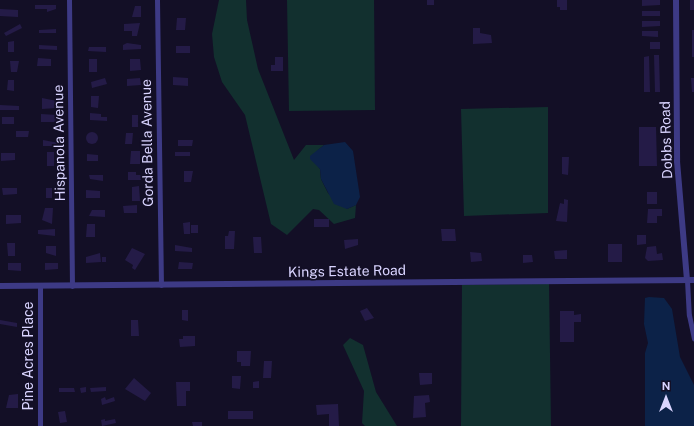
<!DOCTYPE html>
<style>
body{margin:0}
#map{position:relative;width:694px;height:426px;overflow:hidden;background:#130f26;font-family:"Public Sans",sans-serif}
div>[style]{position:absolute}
.green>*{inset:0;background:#12302f}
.water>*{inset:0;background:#0c2248}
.building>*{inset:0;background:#241b47}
.round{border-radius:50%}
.minor>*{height:5px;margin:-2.5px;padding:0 2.5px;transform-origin:2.5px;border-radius:2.5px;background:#3d3a85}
.tertiary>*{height:6px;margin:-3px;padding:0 3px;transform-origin:3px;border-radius:3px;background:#3d3a85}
span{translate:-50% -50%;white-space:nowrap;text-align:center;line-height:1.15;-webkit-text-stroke:3.5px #130f26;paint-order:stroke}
.street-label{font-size:14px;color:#d9d4ff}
.north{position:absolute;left:646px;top:378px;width:40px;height:40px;-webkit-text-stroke:3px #130f26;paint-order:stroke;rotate:0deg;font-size:11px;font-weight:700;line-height:16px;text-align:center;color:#d9d4ff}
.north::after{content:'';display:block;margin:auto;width:14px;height:18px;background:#d9d4ff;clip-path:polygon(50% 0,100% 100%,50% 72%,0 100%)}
</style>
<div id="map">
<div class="green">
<i style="clip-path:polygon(219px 0,246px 0,247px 20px,258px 69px,294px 160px,306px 145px,324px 145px,318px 150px,315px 162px,320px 169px,321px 179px,328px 193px,347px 209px,356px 205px,355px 218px,334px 224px,319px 210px,313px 209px,287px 235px,271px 224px,245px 115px,222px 82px,214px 57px,212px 34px)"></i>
<i style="clip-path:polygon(287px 0,374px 0,375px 110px,289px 111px)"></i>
<i style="clip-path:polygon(548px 107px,548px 213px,464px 216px,461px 109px)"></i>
<i style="clip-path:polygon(549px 284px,551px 426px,461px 426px,462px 285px)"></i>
<i style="clip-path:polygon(350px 338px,363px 345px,376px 392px,397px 426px,365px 426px,362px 423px,364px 391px,343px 345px)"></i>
</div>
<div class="water">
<i style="clip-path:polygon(345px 142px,353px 151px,360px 197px,356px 205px,347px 209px,334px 204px,321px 179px,320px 169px,310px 159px,310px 156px,324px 145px)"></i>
<i style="clip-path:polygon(649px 297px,664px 298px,672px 309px,680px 357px,694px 385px,694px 426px,645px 426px,645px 353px,648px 343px,644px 324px,645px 298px)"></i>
</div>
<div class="building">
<i style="clip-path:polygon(427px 0,434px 0,434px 5px,427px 5px)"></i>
<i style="clip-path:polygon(557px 0,567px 0,567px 10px,560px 10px,560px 7px,557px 7px)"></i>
<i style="clip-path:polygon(642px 0,660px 0,660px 5px,642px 6px)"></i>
<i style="clip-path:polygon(690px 0,694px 0,694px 10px,690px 10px)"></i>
<i style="clip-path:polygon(35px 5px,56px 5px,56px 9px,47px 12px,47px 9px,35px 9px)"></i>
<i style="clip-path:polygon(135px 6px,141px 6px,141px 17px,132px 17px)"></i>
<i style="clip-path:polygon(0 9px,18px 10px,18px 17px,0 16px)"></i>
<i style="clip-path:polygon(642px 11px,660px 11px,660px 16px,642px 16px)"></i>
<i style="clip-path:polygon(177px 18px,186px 18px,185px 30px,176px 30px)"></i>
<i style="clip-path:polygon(642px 21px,660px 21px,660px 26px,642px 27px)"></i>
<i style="clip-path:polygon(140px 23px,137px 36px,132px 36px,132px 31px,124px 31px,124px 24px)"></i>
<i style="clip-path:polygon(20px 24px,22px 28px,6px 36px,4px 33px)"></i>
<i style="clip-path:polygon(473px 28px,480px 28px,480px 33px,491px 35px,492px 43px,473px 44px)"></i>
<i style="clip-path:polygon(56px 29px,56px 33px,39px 33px,39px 30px)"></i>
<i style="clip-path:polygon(692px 30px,694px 30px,694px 57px,692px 57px)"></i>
<i style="clip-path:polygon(642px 31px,658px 31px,658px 37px,642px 36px)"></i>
<i style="clip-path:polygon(14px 41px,14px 52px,8px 52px,8px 42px)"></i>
<i style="clip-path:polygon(650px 42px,660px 42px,660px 49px,650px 49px)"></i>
<i style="clip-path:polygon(127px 43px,141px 45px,141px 49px,123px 50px,123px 45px)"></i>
<i style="clip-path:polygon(39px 45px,57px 46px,57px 50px,39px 49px)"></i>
<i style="clip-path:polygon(176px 46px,190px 46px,190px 53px,176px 53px)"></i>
<i style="clip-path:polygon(89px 47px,106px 47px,106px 52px,88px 51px)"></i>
<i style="clip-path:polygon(654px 55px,659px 55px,660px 92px,655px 92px)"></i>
<i style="clip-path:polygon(649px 56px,650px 92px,644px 92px,644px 57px)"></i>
<i style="clip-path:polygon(275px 57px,283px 57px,283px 71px,271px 71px,271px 65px,275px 65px)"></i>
<i style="clip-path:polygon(38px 58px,51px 59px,51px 66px,37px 66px)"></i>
<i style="clip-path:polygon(89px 59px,97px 59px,97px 72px,89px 72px)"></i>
<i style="clip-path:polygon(130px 59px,140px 59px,141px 70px,130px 71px)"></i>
<i style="clip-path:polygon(10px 61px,19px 61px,17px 72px,11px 72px)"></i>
<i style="clip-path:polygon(173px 77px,188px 78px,188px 86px,173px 85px)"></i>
<i style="clip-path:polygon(105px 78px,107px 84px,92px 88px,91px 82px)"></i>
<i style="clip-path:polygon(140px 78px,141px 85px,127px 86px,127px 79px)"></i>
<i style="clip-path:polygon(691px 78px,694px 78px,694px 92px,692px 92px)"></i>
<i style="clip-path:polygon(8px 80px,14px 80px,14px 91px,7px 90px)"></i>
<i style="clip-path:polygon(91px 96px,99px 96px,98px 108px,91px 107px)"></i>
<i style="clip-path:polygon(42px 98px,57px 101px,57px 108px,42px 109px)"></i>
<i style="clip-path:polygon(0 105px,19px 106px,19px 110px,0 110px)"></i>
<i style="clip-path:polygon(90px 113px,101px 114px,101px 117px,107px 117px,107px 121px,90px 120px)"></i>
<i style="clip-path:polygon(41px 114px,57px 115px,57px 122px,41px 122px)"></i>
<i style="clip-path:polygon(132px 115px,138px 115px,138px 127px,132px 127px)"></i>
<i style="clip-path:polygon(2px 117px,14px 117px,14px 124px,2px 124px)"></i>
<i style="clip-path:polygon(639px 127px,656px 127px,657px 166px,639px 166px)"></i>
<i style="clip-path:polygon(16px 131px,29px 131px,28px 137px,16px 137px)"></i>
<i class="round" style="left:86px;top:132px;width:12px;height:12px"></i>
<i style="clip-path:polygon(126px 133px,133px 133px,132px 144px,125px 144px)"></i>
<i style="clip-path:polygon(43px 140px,59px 143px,59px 146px,43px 146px)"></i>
<i style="clip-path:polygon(178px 140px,193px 140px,192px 146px,178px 146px)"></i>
<i style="clip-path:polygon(131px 151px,140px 151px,140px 164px,130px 164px)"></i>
<i style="clip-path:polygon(47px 152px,54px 152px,54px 166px,47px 166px)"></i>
<i style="clip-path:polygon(175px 152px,190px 152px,190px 156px,175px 156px)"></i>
<i style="clip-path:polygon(1px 153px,15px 153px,15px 160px,1px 161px)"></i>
<i style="clip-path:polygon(87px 154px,98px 155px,98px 161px,87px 161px)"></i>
<i style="clip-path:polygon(562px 157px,569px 157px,568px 175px,562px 174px)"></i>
<i style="clip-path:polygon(184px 171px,193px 171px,191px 182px,184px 182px)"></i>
<i style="clip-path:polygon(128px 172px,136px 172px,136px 175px,141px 175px,141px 180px,128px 180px)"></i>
<i style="clip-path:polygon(89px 175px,103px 175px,103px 181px,90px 179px)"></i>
<i style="clip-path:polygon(139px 186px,140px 201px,132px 201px,132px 187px)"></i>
<i style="clip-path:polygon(2px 188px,17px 188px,17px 194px,3px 195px)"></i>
<i style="clip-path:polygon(46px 188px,52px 188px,52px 198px,46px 198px)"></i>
<i style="clip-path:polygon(86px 190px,100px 191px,100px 198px,86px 198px)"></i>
<i style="clip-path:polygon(647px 192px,657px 192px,657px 204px,647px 204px)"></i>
<i style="clip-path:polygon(564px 199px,568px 200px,567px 222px,556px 221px,560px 203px,564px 204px)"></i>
<i style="clip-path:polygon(137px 205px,137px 213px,124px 213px,123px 206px)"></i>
<i style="clip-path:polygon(45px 208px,53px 208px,52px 224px,42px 220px)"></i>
<i style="clip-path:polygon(648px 209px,662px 209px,662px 216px,657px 216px,657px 223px,647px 223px)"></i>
<i style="clip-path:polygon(92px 210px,105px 210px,105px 217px,89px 216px)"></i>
<i style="clip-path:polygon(6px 215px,21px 215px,21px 223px,6px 224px)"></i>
<i style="clip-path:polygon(314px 219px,329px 219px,329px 227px,314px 227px)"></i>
<i style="clip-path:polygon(190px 222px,190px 234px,184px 234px,183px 223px)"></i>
<i style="clip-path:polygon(87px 224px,95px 224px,95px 237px,86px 237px)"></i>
<i style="clip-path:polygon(191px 225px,198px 225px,198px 233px,191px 233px)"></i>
<i style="clip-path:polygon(55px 229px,55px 236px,38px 234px,38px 230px)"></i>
<i style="clip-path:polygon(441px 229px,455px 229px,456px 241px,442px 241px)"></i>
<i style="clip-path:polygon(229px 231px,235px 231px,234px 249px,225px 249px,225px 236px,228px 236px)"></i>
<i style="clip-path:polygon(637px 235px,646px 235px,646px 244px,637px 245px)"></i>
<i style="clip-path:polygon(253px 237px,261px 237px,262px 253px,254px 253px)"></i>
<i style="clip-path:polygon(358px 239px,358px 245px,345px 249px,344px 240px)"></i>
<i style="clip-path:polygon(7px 243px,15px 243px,15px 256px,8px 256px)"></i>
<i style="clip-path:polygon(608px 244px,622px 244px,622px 262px,608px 262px)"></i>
<i style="clip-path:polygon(175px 245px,192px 248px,192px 252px,175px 251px)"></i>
<i style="clip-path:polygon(46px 246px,56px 246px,56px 256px,46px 253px)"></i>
<i style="clip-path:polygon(656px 246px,657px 254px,662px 253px,663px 260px,648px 261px,645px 258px,647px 247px)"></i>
<i style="clip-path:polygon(132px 248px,145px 254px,135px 270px,132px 268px,133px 265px,125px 260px)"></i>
<i style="clip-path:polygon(567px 250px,567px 259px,555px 259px,554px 251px)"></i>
<i style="clip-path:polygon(470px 252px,481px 253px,482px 261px,471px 262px)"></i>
<i style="clip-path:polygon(100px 253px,101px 262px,86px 263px,86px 257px)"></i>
<i style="clip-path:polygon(523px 255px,532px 255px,533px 262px,523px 263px)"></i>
<i style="clip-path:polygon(102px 257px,106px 257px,106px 262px,102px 262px)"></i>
<i style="clip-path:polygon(179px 262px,193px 263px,192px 269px,178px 269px)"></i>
<i style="clip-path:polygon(8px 263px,21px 263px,21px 271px,8px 270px)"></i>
<i style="clip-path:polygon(45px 263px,58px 263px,58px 269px,45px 270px)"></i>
<i style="clip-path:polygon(367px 308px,374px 318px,365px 321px,360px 311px)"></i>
<i style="clip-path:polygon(182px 310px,188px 310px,188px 321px,182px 320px)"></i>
<i style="clip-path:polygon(560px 311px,574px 311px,574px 315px,581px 314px,581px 322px,574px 322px,574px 342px,560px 342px)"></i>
<i style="clip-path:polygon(0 320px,17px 323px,17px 327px,0 324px)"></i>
<i style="clip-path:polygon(131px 320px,138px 320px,139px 336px,131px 336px)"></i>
<i style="clip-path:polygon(183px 336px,195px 336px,195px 346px,180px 347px,179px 339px,183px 339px)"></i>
<i style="clip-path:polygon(237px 351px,251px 351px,250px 366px,241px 366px,241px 362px,237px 362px)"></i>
<i style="clip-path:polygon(264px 361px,272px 361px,271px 378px,263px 378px)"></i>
<i style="clip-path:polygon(419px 373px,432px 373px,432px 384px,420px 385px)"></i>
<i style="clip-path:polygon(232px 376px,241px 376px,240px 389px,232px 388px)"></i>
<i style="clip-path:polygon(134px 378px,151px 393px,145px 401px,125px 389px)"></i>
<i style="clip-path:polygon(259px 381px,259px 388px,253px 388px,253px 382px)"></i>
<i style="clip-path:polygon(176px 382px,190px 382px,190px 391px,186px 391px,186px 406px,177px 406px)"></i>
<i style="clip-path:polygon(86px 387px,86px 392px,81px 393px,80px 388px)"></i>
<i style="clip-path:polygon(106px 387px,106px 391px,91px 392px,90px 388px)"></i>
<i style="clip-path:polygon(59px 388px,74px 388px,75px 392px,59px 392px)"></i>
<i style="clip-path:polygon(18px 394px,18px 408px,6px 408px,9px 395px)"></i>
<i style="clip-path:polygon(429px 395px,430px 402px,425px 403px,426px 417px,413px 418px,414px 396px)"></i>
<i style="clip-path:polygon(105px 397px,106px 400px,114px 397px,115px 401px,102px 405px,101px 399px)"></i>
<i style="clip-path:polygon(338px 404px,339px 426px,329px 426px,329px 414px,317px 415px,316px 405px)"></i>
<i style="clip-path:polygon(65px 411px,67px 422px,60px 423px,58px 412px)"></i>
<i style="clip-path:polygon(228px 411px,253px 411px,253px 419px,228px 419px)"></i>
<i style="clip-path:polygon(105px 419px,105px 421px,115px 419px,116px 423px,102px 426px,101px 420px)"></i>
<i style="clip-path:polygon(192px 422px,202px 422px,202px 426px,193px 426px)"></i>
</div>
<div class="minor">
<i style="left:69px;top:0;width:286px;rotate:89.4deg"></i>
<i style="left:157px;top:0;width:285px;rotate:89.2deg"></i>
<i style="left:687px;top:280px;width:35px;rotate:87deg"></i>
<i style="left:689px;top:315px;width:24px;rotate:78deg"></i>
<i style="left:40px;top:286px;width:140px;rotate:90deg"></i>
</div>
<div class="tertiary">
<i style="left:676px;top:0;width:161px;rotate:89.6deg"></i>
<i style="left:677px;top:161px;width:119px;rotate:85.2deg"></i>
<i style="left:0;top:286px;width:694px;rotate:-0.5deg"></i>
</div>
<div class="street-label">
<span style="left:666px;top:140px;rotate:-92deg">Dobbs Road</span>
<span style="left:59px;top:143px;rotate:-91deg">Hispanola Avenue</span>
<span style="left:147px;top:143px;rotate:-91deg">Gorda Bella Avenue</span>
<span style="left:347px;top:271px;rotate:-1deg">Kings Estate Road</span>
<span style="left:28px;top:356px;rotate:-90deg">Pine Acres Place</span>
</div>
<div class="north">N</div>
</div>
